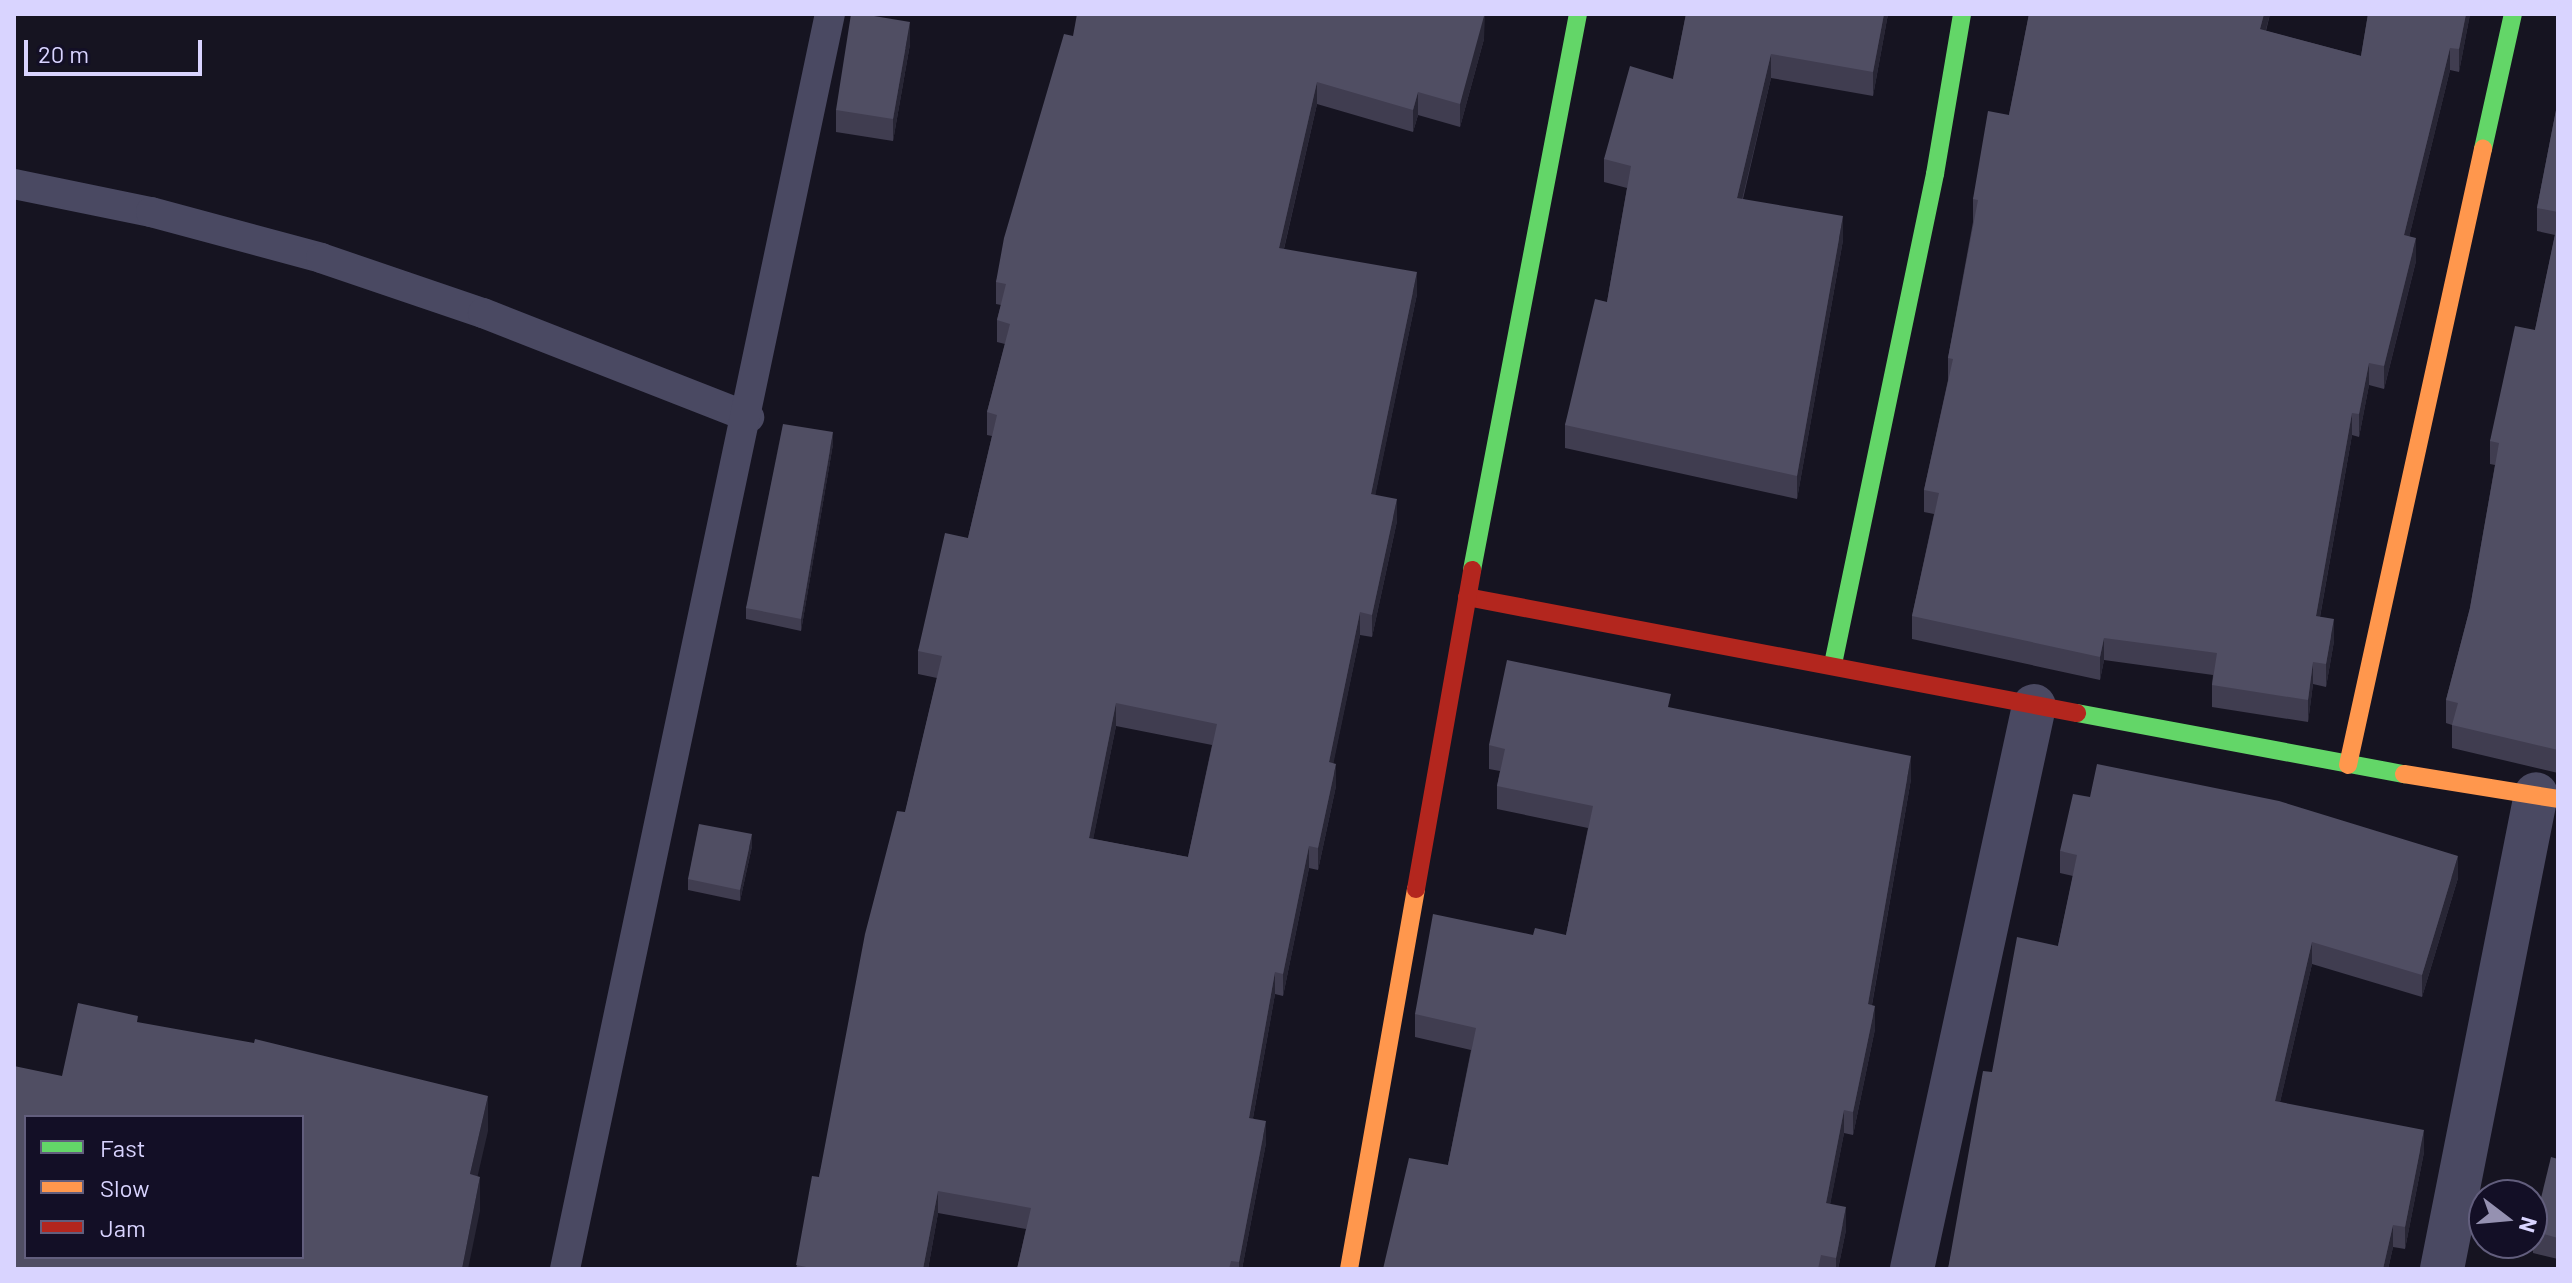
<!DOCTYPE html>
<style>
body{margin:0}
#map{position:relative;width:2572px;height:1283px;overflow:hidden;background:#161421;font-family:Barlow,sans-serif}
div>[style]{position:absolute}
.lane>*{height:30px;margin:-15px;padding:0 15px;transform-origin:15px;border-radius:15px;background:#4a4962}
.street>*{height:44px;margin:-22px;padding:0 22px;transform-origin:22px;border-radius:22px;background:#4a4962}
.fast>*{height:18px;margin:-9px;padding:0 9px;transform-origin:9px;border-radius:9px;background:#63d668}
.slow>*{height:18px;margin:-9px;padding:0 9px;transform-origin:9px;border-radius:9px;background:#ff974d}
.jam>*{height:18px;margin:-9px;padding:0 9px;transform-origin:9px;border-radius:9px;background:#b3261e}
.wall>*{inset:0;background:#403d50}
.shaded-wall>*{inset:0;background:#282635}
.building>*{inset:0;background:#504e63}
span{translate:-50% -50%;white-space:nowrap;text-align:center;line-height:1.15;-webkit-text-stroke:8px #130f26;paint-order:stroke}
.frame{position:absolute;inset:0;border:16px solid #d9d4ff;pointer-events:none}
.legend{position:absolute;left:24px;top:1115px;width:280px;height:144px;box-sizing:border-box;background:#130f26;border:2px solid #625e7d;margin:0;padding:10px 14px;list-style:none;font-size:24px;color:#d9d4ff}
.legend li{display:flex;align-items:center;gap:16px;height:40px}
.legend b{width:40px;border:2px solid #625e7d}
.north{position:absolute;left:2468px;top:1179px;width:80px;height:80px;box-sizing:border-box;background:#130f26;border:2px solid #625e7d;border-radius:50%;rotate:106deg;font-size:22px;font-weight:700;line-height:32px;text-align:center;color:#d9d4ff}
.north::after{content:'';display:block;margin:auto;width:28px;height:36px;background:#9591b1;clip-path:polygon(50% 0,100% 100%,50% 72%,0 100%)}
.scale{position:absolute;left:24px;top:40px;width:178px;height:36px;box-sizing:border-box;border:4px solid #d9d4ff;border-top:0;padding-left:10px;font-size:24px;line-height:28px;white-space:nowrap;color:#d9d4ff;-webkit-text-stroke:6px #130f26;paint-order:stroke}
</style>
<div id="map">
<div class="lane">
<i style="left:14px;top:184px;width:140px;rotate:11.6deg"></i>
<i style="left:151px;top:212px;width:176px;rotate:15.1deg"></i>
<i style="left:321px;top:258px;width:171px;rotate:18.8deg"></i>
<i style="left:483px;top:313px;width:286px;rotate:21.4deg"></i>
<i style="left:565px;top:1269px;width:1283px;rotate:-78.08deg"></i>
</div>
<div class="street">
<i style="left:1912px;top:1269px;width:576px;rotate:-77.77deg"></i>
<i style="left:2442px;top:1269px;width:484px;rotate:-78.8deg"></i>
</div>
<div class="fast">
<i style="left:2483px;top:149px;width:138px;rotate:-77.5deg"></i>
<i style="left:1472px;top:570px;width:566px;rotate:-79.21deg"></i>
<i style="left:1833px;top:664px;width:501px;rotate:-78.24deg"></i>
<i style="left:1935px;top:174px;width:162px;rotate:-80.4deg"></i>
<i style="left:2077px;top:713px;width:333px;rotate:10.6deg"></i>
</div>
<div class="slow">
<i style="left:2348px;top:765px;width:631px;rotate:-77.64deg"></i>
<i style="left:2404px;top:774px;width:156px;rotate:9.2deg"></i>
<i style="left:1349px;top:1269px;width:386px;rotate:-80deg"></i>
</div>
<div class="jam">
<i style="left:1467px;top:597px;width:621px;rotate:10.77deg"></i>
<i style="left:1416px;top:889px;width:324px;rotate:-80deg"></i>
</div>
<div class="wall">
<i style="clip-path:polygon(1686px 14px,1888px 14px,1873px 96px,1771px 78px,1743px 199px,1843px 240px,1797px 499px,1565px 448px,1565px 425px,1607px 302px,1627px 188px,1604px 182px,1604px 159px,1673px 79px)"></i>
<i style="clip-path:polygon(2029px 14px,2270px 14px,2266px 31px,2361px 56px,2368px 14px,2470px 14px,2459px 72px,2450px 70px,2409px 237px,2416px 261px,2384px 389px,2369px 385px,2359px 437px,2352px 435px,2320px 617px,2334px 641px,2326px 687px,2313px 684px,2308px 722px,2212px 707px,2212px 685px,2213px 675px,2104px 660px,2100px 680px,1912px 639px,1912px 616px,1934px 514px,1924px 512px,1924px 490px,1948px 380px,1948px 358px,1973px 222px,1973px 199px,2009px 115px)"></i>
<i style="clip-path:polygon(evenodd,1484px 16px,1484px 39px,1460px 127px,1418px 115px,1413px 132px,1317px 104px,1284px 249px,1417px 294px,1375px 495px,1397px 521px,1372px 637px,1360px 635px,1333px 763px,1336px 786px,1318px 870px,1309px 868px,1283px 996px,1275px 994px,1253px 1118px,1266px 1143px,1242px 1269px,1017px 1269px,1026px 1229px,938px 1213px,928px 1269px,796px 1269px,819px 1177px,937px 678px,918px 674px,918px 651px,968px 538px,992px 436px,987px 435px,987px 412px,1005px 344px,997px 342px,997px 320px,1001px 305px,996px 304px,996px 282px,1073px 36px,1484px 16px,1116px 726px,1212px 745px,1188px 857px,1093px 839px,1116px 726px)"></i>
<i style="clip-path:polygon(910px 44px,893px 141px,836px 132px,836px 110px)"></i>
<i style="clip-path:polygon(2558px 100px,2558px 773px,2452px 748px,2452px 725px,2446px 723px,2446px 700px,2470px 608px,2495px 465px,2490px 464px,2490px 441px,2535px 330px,2555px 235px,2537px 231px,2537px 208px)"></i>
<i style="clip-path:polygon(833px 444px,801px 631px,746px 619px,746px 608px)"></i>
<i style="clip-path:polygon(1671px 708px,1911px 779px,1872px 1005px,1875px 1029px,1853px 1135px,1844px 1133px,1830px 1204px,1846px 1230px,1838px 1269px,1383px 1269px,1448px 1165px,1471px 1050px,1415px 1037px,1415px 1014px,1533px 935px,1566px 935px,1588px 828px,1497px 809px,1497px 786px,1500px 771px,1489px 769px,1489px 745px)"></i>
<i style="clip-path:polygon(752px 846px,740px 901px,688px 890px,688px 879px)"></i>
<i style="clip-path:polygon(2060px 851px,2458px 878px,2422px 997px,2312px 964px,2280px 1102px,2424px 1152px,2405px 1249px,2393px 1247px,2388px 1269px,1948px 1269px,1992px 1072px,2058px 946px,2073px 876px,2060px 873px)"></i>
<i style="clip-path:polygon(2558px 1159px,2558px 1259px,2533px 1253px,2533px 1231px)"></i>
</div>
<div class="shaded-wall">
<i style="clip-path:polygon(1480px 14px,1485px 14px,1484px 39px,1460px 127px,1460px 104px)"></i>
<i style="clip-path:polygon(1884px 14px,1888px 14px,1873px 96px,1873px 72px)"></i>
<i style="clip-path:polygon(2264px 14px,2270px 14px,2260px 52px,2260px 29px)"></i>
<i style="clip-path:polygon(2466px 14px,2470px 14px,2459px 72px,2459px 49px)"></i>
<i style="clip-path:polygon(910px 22px,910px 44px,893px 141px,893px 119px)"></i>
<i style="clip-path:polygon(2450px 48px,2450px 70px,2404px 258px,2404px 235px)"></i>
<i style="clip-path:polygon(1771px 54px,1771px 78px,1737px 221px,1737px 198px)"></i>
<i style="clip-path:polygon(1317px 82px,1317px 104px,1279px 270px,1279px 248px)"></i>
<i style="clip-path:polygon(1418px 92px,1418px 115px,1413px 132px,1413px 110px)"></i>
<i style="clip-path:polygon(1843px 216px,1843px 240px,1797px 499px,1797px 476px)"></i>
<i style="clip-path:polygon(2416px 238px,2416px 261px,2384px 389px,2384px 366px)"></i>
<i style="clip-path:polygon(1417px 272px,1417px 294px,1371px 516px,1371px 494px)"></i>
<i style="clip-path:polygon(2369px 363px,2369px 385px,2359px 437px,2359px 414px)"></i>
<i style="clip-path:polygon(2352px 413px,2352px 435px,2316px 639px,2316px 616px)"></i>
<i style="clip-path:polygon(833px 432px,833px 444px,801px 631px,801px 619px)"></i>
<i style="clip-path:polygon(1397px 499px,1397px 521px,1372px 637px,1372px 615px)"></i>
<i style="clip-path:polygon(1360px 612px,1360px 635px,1329px 785px,1329px 762px)"></i>
<i style="clip-path:polygon(2334px 619px,2334px 641px,2326px 687px,2326px 664px)"></i>
<i style="clip-path:polygon(2104px 638px,2104px 660px,2100px 680px,2100px 657px)"></i>
<i style="clip-path:polygon(2313px 662px,2313px 684px,2308px 722px,2308px 700px)"></i>
<i style="clip-path:polygon(1116px 703px,1116px 726px,1089px 860px,1089px 838px)"></i>
<i style="clip-path:polygon(1911px 756px,1911px 779px,1868px 1027px,1868px 1004px)"></i>
<i style="clip-path:polygon(1336px 764px,1336px 786px,1318px 870px,1318px 848px)"></i>
<i style="clip-path:polygon(752px 834px,752px 846px,740px 901px,740px 890px)"></i>
<i style="clip-path:polygon(1309px 846px,1309px 868px,1283px 996px,1283px 974px)"></i>
<i style="clip-path:polygon(2458px 856px,2458px 878px,2422px 997px,2422px 975px)"></i>
<i style="clip-path:polygon(2312px 942px,2312px 964px,2275px 1124px,2275px 1101px)"></i>
<i style="clip-path:polygon(1275px 972px,1275px 994px,1249px 1140px,1249px 1118px)"></i>
<i style="clip-path:polygon(1875px 1006px,1875px 1029px,1853px 1135px,1853px 1112px)"></i>
<i style="clip-path:polygon(488px 1096px,488px 1131px,470px 1209px,470px 1174px)"></i>
<i style="clip-path:polygon(1844px 1110px,1844px 1133px,1826px 1226px,1826px 1203px)"></i>
<i style="clip-path:polygon(1266px 1121px,1266px 1143px,1242px 1269px,1239px 1269px,1239px 1262px)"></i>
<i style="clip-path:polygon(2424px 1130px,2424px 1152px,2405px 1249px,2405px 1227px)"></i>
<i style="clip-path:polygon(480px 1177px,480px 1211px,468px 1269px,462px 1269px)"></i>
<i style="clip-path:polygon(938px 1191px,938px 1213px,928px 1269px,923px 1269px)"></i>
<i style="clip-path:polygon(1846px 1207px,1846px 1230px,1838px 1269px,1836px 1269px,1836px 1258px)"></i>
<i style="clip-path:polygon(2393px 1225px,2393px 1247px,2388px 1269px,2383px 1269px)"></i>
</div>
<div class="building">
<i style="clip-path:polygon(851px 14px,862px 14px,910px 22px,893px 119px,836px 110px)"></i>
<i style="clip-path:polygon(evenodd,1077px 14px,1480px 14px,1484px 16px,1460px 104px,1418px 92px,1413px 110px,1317px 82px,1279px 248px,1417px 272px,1371px 494px,1397px 499px,1372px 615px,1360px 612px,1329px 762px,1336px 764px,1318px 848px,1309px 846px,1283px 974px,1275px 972px,1249px 1118px,1266px 1121px,1239px 1262px,1231px 1261px,1229px 1269px,1017px 1269px,1031px 1208px,938px 1191px,923px 1269px,817px 1269px,796px 1265px,812px 1176px,819px 1177px,865px 934px,897px 811px,905px 812px,942px 656px,918px 651px,945px 533px,968px 538px,997px 415px,987px 412px,1010px 324px,997px 320px,1006px 284px,996px 282px,1004px 238px,1064px 34px,1073px 36px,1077px 14px,1116px 703px,1217px 724px,1188px 857px,1089px 838px,1116px 703px)"></i>
<i style="clip-path:polygon(1686px 14px,1884px 14px,1873px 72px,1771px 54px,1737px 198px,1843px 216px,1797px 476px,1565px 425px,1595px 299px,1607px 302px,1631px 166px,1604px 159px,1630px 66px,1673px 79px)"></i>
<i style="clip-path:polygon(2029px 14px,2264px 14px,2260px 29px,2361px 56px,2368px 14px,2466px 14px,2459px 49px,2450px 48px,2404px 235px,2416px 238px,2384px 366px,2369px 363px,2359px 414px,2352px 413px,2316px 616px,2334px 619px,2326px 664px,2313px 662px,2308px 700px,2212px 685px,2217px 653px,2104px 638px,2100px 657px,1912px 616px,1939px 493px,1924px 490px,1953px 359px,1948px 358px,1978px 200px,1973px 199px,1988px 111px,2009px 115px)"></i>
<i style="clip-path:polygon(2558px 100px,2558px 212px,2537px 208px)"></i>
<i style="clip-path:polygon(2558px 220px,2558px 750px,2452px 725px,2458px 703px,2446px 700px,2470px 608px,2499px 443px,2490px 441px,2515px 326px,2535px 330px)"></i>
<i style="clip-path:polygon(783px 424px,833px 432px,801px 619px,746px 608px)"></i>
<i style="clip-path:polygon(1507px 660px,1671px 694px,1668px 707px,1911px 756px,1868px 1004px,1875px 1006px,1853px 1112px,1844px 1110px,1826px 1203px,1846px 1207px,1836px 1258px,1821px 1255px,1818px 1269px,1383px 1269px,1409px 1158px,1448px 1165px,1476px 1028px,1415px 1014px,1433px 914px,1533px 935px,1535px 928px,1566px 935px,1593px 806px,1497px 786px,1505px 749px,1489px 745px)"></i>
<i style="clip-path:polygon(2097px 764px,2279px 801px,2458px 856px,2422px 975px,2312px 942px,2275px 1101px,2424px 1130px,2405px 1227px,2393px 1225px,2383px 1269px,1948px 1269px,1983px 1071px,1992px 1072px,2017px 937px,2058px 946px,2077px 855px,2060px 851px,2073px 794px,2090px 797px)"></i>
<i style="clip-path:polygon(699px 824px,752px 834px,740px 890px,688px 879px)"></i>
<i style="clip-path:polygon(evenodd,78px 1003px,138px 1016px,137px 1022px,254px 1043px,255px 1039px,488px 1096px,470px 1174px,480px 1177px,462px 1269px,14px 1269px,14px 1066px,62px 1076px,78px 1003px,26px 1117px,302px 1117px,302px 1257px,26px 1257px,26px 1117px)"></i>
<i style="clip-path:polygon(2551px 1157px,2558px 1159px,2558px 1238px,2533px 1231px)"></i>
</div>
<div class="frame"></div>
<ul class="legend">
<li><b style="height:10px;background:#63d668"></b>Fast</li>
<li><b style="height:10px;background:#ff974d"></b>Slow</li>
<li><b style="height:10px;background:#b3261e"></b>Jam</li>
</ul>
<div class="north">N</div>
<div class="scale">20 m</div>
</div>
